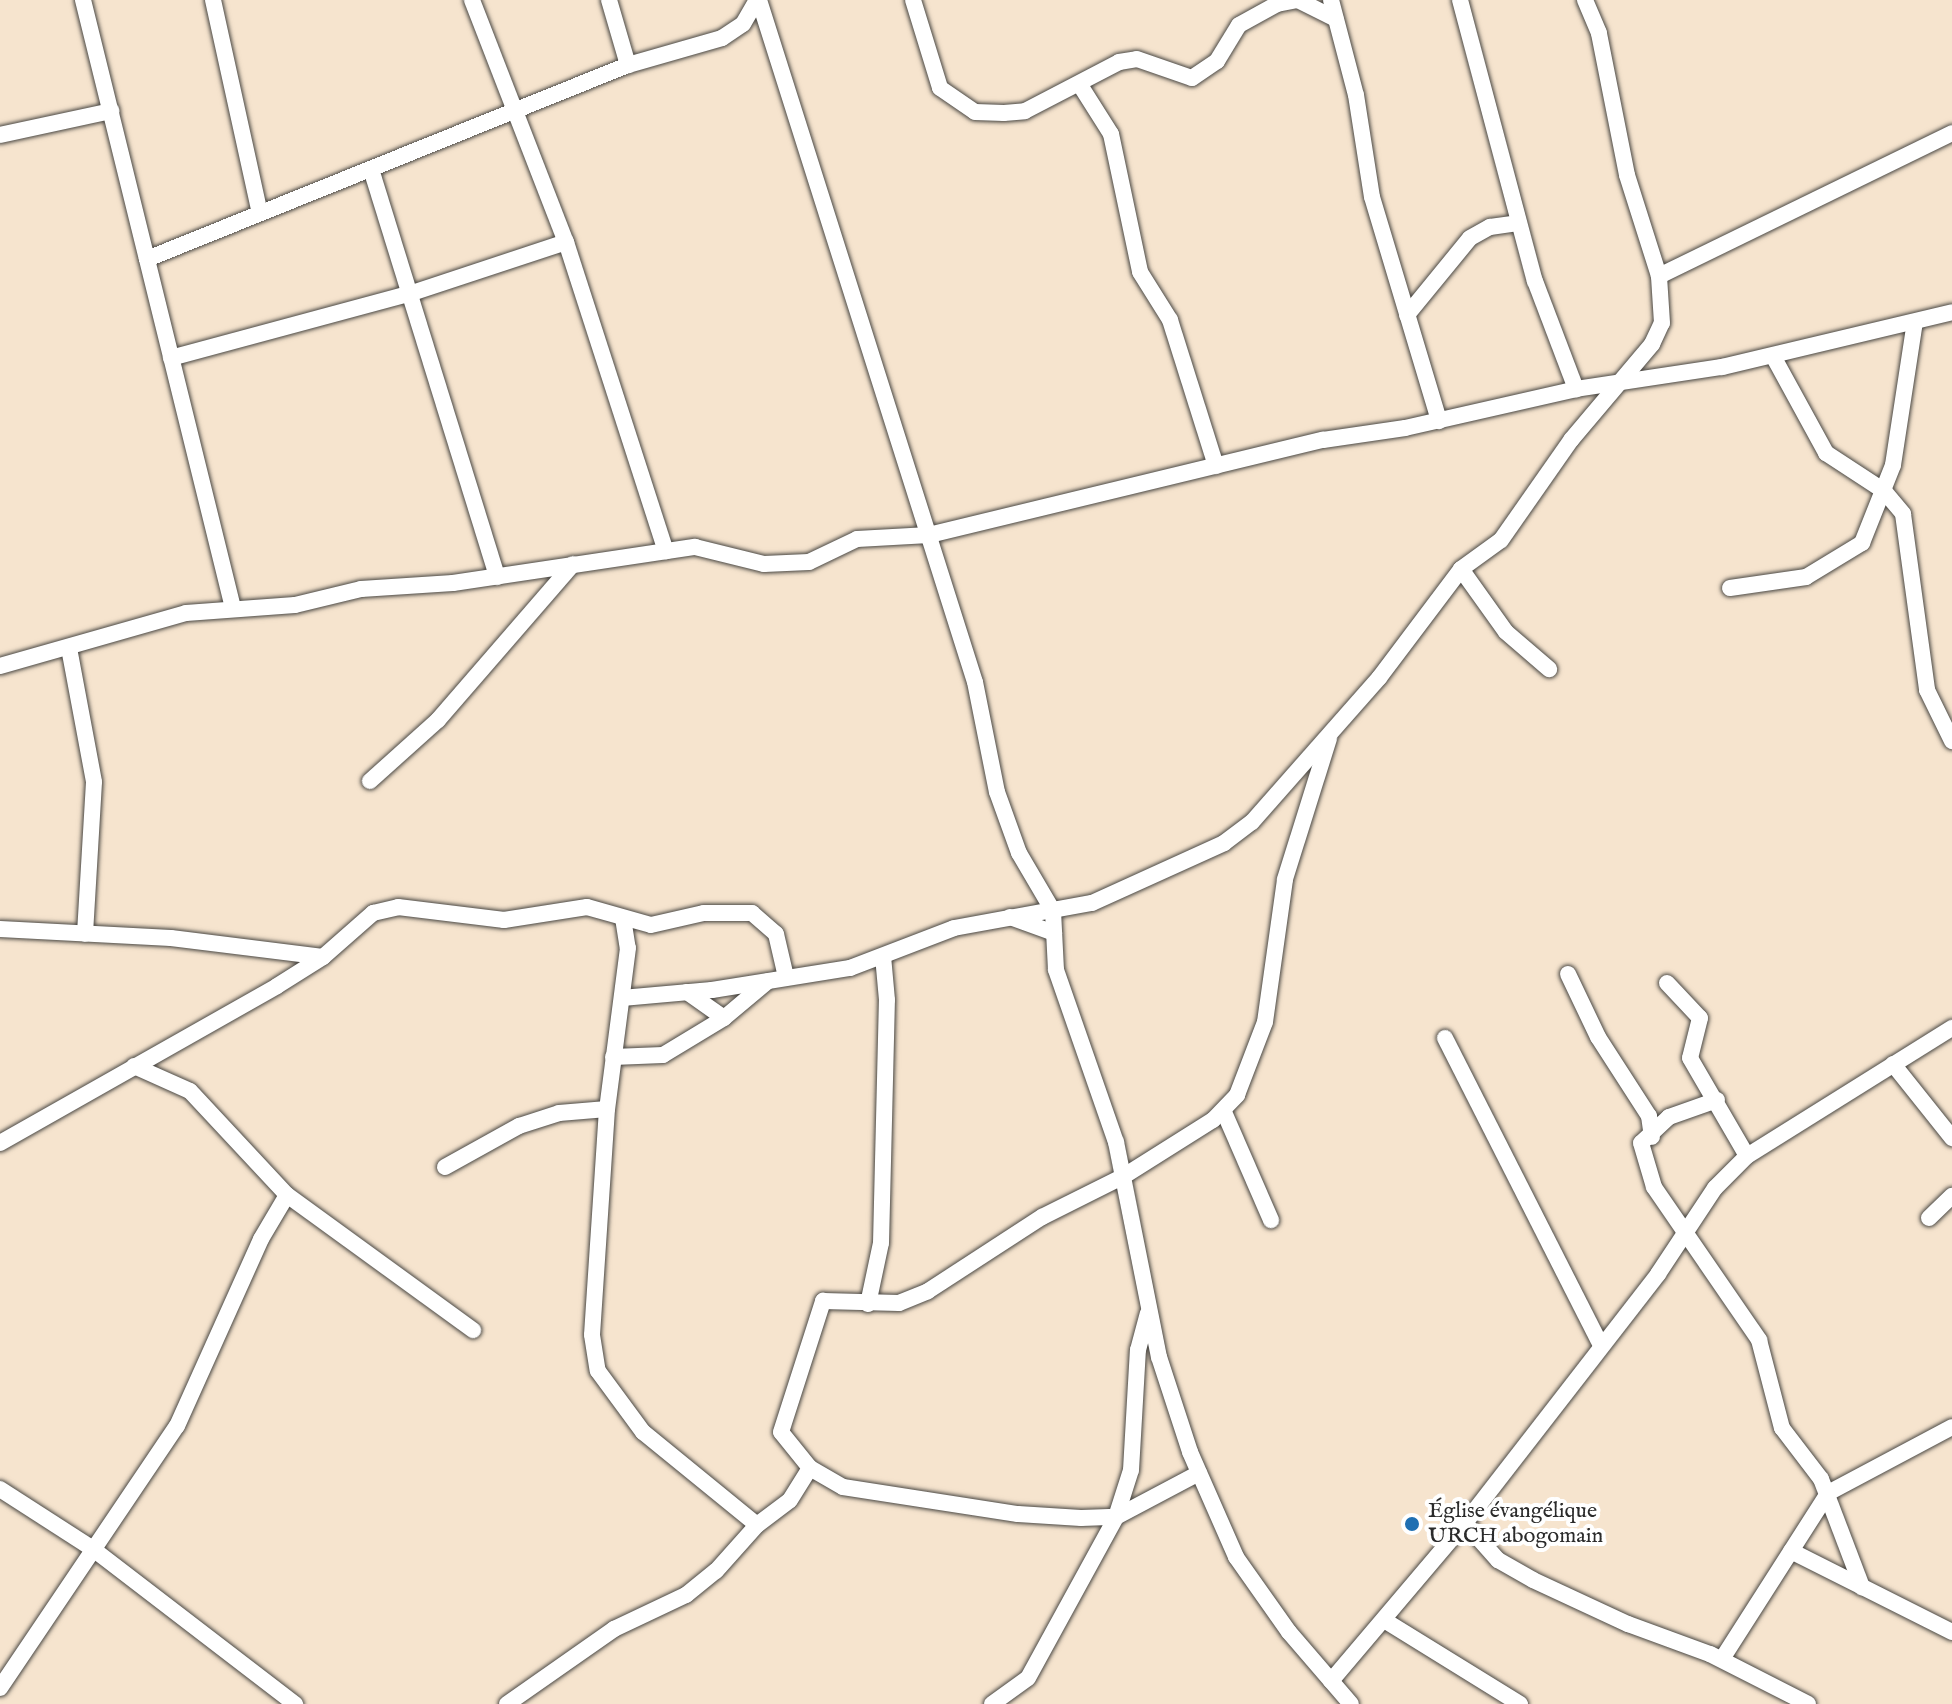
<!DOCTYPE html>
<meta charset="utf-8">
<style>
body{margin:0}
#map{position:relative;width:1952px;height:1704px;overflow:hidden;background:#f6e4ce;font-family:"IM FELL English",serif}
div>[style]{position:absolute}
.roads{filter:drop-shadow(0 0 2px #494743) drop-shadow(0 0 2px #494743)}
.street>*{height:16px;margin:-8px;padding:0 8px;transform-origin:8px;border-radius:8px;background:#fff}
.dots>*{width:22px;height:22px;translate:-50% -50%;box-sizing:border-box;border:4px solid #fff;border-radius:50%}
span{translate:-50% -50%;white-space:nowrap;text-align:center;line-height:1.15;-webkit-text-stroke:8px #fff;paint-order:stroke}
.poi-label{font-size:22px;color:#2b2b2b}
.left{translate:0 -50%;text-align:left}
</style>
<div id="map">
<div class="roads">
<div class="street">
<i style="left:83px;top:0;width:626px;rotate:76.14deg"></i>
<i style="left:213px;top:0;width:218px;rotate:77.6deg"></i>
<i style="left:472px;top:0;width:260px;rotate:68.8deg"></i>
<i style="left:566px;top:242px;width:325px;rotate:72.1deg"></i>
<i style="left:609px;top:0;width:68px;rotate:73.7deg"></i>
<i style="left:759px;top:0;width:715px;rotate:72.43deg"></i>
<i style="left:975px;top:682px;width:112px;rotate:78.7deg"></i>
<i style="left:997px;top:792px;width:65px;rotate:70.2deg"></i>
<i style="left:1019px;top:853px;width:67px;rotate:59.6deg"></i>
<i style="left:1053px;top:911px;width:59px;rotate:87.1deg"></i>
<i style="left:1056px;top:970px;width:182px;rotate:70.8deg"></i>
<i style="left:1116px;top:1142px;width:219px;rotate:78.7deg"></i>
<i style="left:1159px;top:1357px;width:100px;rotate:71.9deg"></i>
<i style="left:1190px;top:1452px;width:115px;rotate:66.3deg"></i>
<i style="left:1236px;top:1557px;width:92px;rotate:54.8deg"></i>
<i style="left:1289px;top:1632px;width:95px;rotate:49.3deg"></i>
<i style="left:913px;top:0;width:92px;rotate:72.9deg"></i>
<i style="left:940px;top:88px;width:42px;rotate:34.4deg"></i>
<i style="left:975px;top:112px;width:29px;rotate:2deg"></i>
<i style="left:1004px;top:113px;width:21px;rotate:-5deg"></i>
<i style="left:1025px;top:111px;width:106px;rotate:-27.5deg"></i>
<i style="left:1119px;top:62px;width:18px;rotate:-9deg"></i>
<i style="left:1137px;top:59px;width:58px;rotate:19.1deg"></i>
<i style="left:1192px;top:78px;width:30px;rotate:-34deg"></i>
<i style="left:1217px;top:61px;width:42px;rotate:-58.6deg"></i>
<i style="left:1239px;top:25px;width:43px;rotate:-28.9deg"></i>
<i style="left:1277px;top:4px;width:21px;rotate:-11deg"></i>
<i style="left:1298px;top:0;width:42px;rotate:26.6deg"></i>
<i style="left:1331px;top:0;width:98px;rotate:75.3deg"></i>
<i style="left:1356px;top:95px;width:103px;rotate:81.1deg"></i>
<i style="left:1372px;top:197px;width:234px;rotate:73.3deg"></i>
<i style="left:1460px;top:0;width:291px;rotate:75.1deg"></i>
<i style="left:1535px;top:281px;width:116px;rotate:69.2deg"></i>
<i style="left:1080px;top:85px;width:58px;rotate:57.7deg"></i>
<i style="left:1111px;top:134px;width:141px;rotate:78.1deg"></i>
<i style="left:1140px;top:272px;width:57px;rotate:58deg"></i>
<i style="left:1170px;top:320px;width:153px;rotate:72.5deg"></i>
<i style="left:0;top:135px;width:114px;rotate:-12.2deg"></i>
<i style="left:371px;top:169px;width:427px;rotate:72.8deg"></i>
<i style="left:147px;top:259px;width:519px;rotate:-21.97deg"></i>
<i style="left:628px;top:65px;width:98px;rotate:-16deg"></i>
<i style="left:722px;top:38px;width:25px;rotate:-34deg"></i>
<i style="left:743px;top:24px;width:28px;rotate:-60deg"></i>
<i style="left:1659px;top:276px;width:326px;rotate:-26deg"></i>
<i style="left:1407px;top:315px;width:99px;rotate:-50.7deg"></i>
<i style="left:1470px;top:238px;width:23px;rotate:-29deg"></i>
<i style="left:1490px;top:227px;width:28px;rotate:-8deg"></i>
<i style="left:1773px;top:356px;width:111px;rotate:61.3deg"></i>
<i style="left:1826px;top:453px;width:69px;rotate:33.2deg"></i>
<i style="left:1884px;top:491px;width:30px;rotate:50deg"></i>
<i style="left:1903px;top:514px;width:178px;rotate:82.2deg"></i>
<i style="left:1927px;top:690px;width:57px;rotate:63.9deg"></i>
<i style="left:171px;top:358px;width:250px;rotate:-15.1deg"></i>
<i style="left:412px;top:293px;width:162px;rotate:-18.3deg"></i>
<i style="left:1461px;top:569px;width:77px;rotate:54.5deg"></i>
<i style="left:1506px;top:632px;width:57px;rotate:40.7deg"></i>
<i style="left:1730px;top:588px;width:77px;rotate:-8.2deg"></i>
<i style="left:1806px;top:577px;width:66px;rotate:-31.3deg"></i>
<i style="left:1862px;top:543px;width:84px;rotate:-68.3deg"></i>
<i style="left:1893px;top:465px;width:145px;rotate:-81.3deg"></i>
<i style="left:69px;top:648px;width:136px;rotate:79.4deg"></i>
<i style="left:94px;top:782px;width:152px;rotate:93.4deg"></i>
<i style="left:0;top:666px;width:193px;rotate:-15.9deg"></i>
<i style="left:186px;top:613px;width:109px;rotate:-4.2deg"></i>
<i style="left:295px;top:605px;width:68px;rotate:-13.6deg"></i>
<i style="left:361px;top:589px;width:92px;rotate:-3.7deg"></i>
<i style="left:453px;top:583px;width:245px;rotate:-8.5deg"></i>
<i style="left:695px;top:547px;width:71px;rotate:13.8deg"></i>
<i style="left:764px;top:564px;width:45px;rotate:-2.5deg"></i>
<i style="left:809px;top:562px;width:53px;rotate:-25.6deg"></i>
<i style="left:857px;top:539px;width:72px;rotate:-3.2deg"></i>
<i style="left:929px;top:535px;width:405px;rotate:-13.6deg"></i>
<i style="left:1323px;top:440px;width:83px;rotate:-8.3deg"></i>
<i style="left:1405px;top:428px;width:175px;rotate:-12.8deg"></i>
<i style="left:1576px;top:389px;width:148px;rotate:-8.6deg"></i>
<i style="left:1722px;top:367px;width:236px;rotate:-13.4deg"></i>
<i style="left:370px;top:781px;width:91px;rotate:-41.9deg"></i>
<i style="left:438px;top:720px;width:206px;rotate:-49.1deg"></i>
<i style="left:1010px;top:917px;width:47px;rotate:20deg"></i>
<i style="left:623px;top:918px;width:30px;rotate:81deg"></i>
<i style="left:628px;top:948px;width:162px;rotate:97.4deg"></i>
<i style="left:607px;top:1109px;width:226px;rotate:93.8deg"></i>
<i style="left:592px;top:1335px;width:36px;rotate:81deg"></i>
<i style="left:598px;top:1371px;width:76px;rotate:53.6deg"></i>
<i style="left:643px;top:1432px;width:147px;rotate:39.2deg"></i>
<i style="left:0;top:929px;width:171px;rotate:3deg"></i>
<i style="left:171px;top:938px;width:153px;rotate:7.1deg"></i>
<i style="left:1568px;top:974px;width:70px;rotate:64.5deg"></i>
<i style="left:1598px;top:1037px;width:94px;rotate:57.2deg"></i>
<i style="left:1649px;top:1116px;width:21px;rotate:82deg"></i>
<i style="left:1667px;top:983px;width:48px;rotate:46.7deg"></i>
<i style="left:1700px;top:1018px;width:41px;rotate:104deg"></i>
<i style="left:1690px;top:1058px;width:113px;rotate:59.8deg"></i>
<i style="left:687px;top:992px;width:45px;rotate:35.1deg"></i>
<i style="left:622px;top:998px;width:90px;rotate:-5.1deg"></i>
<i style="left:712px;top:990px;width:140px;rotate:-9.1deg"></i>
<i style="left:850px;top:968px;width:111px;rotate:-21deg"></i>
<i style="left:954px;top:928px;width:140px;rotate:-10.3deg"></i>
<i style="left:1092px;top:903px;width:145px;rotate:-24.4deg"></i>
<i style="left:1224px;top:843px;width:35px;rotate:-37deg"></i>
<i style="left:1252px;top:822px;width:192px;rotate:-48.6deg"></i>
<i style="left:1379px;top:678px;width:136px;rotate:-53deg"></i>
<i style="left:1461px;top:569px;width:49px;rotate:-35.9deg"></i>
<i style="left:1501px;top:540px;width:122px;rotate:-55deg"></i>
<i style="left:1571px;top:440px;width:126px;rotate:-49.8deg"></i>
<i style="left:1652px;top:344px;width:23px;rotate:-65deg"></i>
<i style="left:1662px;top:323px;width:47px;rotate:-93.7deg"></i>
<i style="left:1659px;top:276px;width:106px;rotate:-107.6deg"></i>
<i style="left:1627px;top:175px;width:145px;rotate:-101.2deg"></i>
<i style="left:1599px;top:33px;width:36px;rotate:-113deg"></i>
<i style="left:1445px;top:1038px;width:344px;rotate:63.1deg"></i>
<i style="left:613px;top:1057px;width:50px;rotate:-2.3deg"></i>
<i style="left:663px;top:1055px;width:71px;rotate:-31.2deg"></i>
<i style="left:724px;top:1018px;width:57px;rotate:-40.1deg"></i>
<i style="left:1893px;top:1064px;width:95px;rotate:51.4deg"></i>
<i style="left:134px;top:1066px;width:61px;rotate:24.1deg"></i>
<i style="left:190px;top:1091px;width:142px;rotate:47deg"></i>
<i style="left:287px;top:1195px;width:230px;rotate:36deg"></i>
<i style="left:1717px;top:1100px;width:51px;rotate:160.5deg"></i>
<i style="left:1669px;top:1117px;width:38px;rotate:137deg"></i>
<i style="left:1641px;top:1143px;width:46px;rotate:73.5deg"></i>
<i style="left:1654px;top:1187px;width:186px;rotate:55.5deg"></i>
<i style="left:1759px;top:1340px;width:91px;rotate:75.4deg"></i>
<i style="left:1782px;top:1428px;width:64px;rotate:52.6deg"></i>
<i style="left:1821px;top:1479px;width:116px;rotate:69.2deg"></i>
<i style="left:1224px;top:1112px;width:118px;rotate:66.5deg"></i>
<i style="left:0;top:1143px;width:318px;rotate:-29.5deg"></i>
<i style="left:277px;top:986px;width:54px;rotate:-32.2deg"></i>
<i style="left:323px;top:957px;width:67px;rotate:-41.3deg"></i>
<i style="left:373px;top:913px;width:26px;rotate:-13deg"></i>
<i style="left:398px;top:907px;width:107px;rotate:7deg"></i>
<i style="left:504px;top:920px;width:84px;rotate:-8.9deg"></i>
<i style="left:587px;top:907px;width:66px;rotate:15.7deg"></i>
<i style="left:651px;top:925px;width:54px;rotate:-12.8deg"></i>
<i style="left:704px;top:913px;width:48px"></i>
<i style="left:752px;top:913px;width:32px;rotate:41deg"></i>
<i style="left:776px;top:934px;width:44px;rotate:76.9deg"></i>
<i style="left:445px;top:1167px;width:85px;rotate:-29deg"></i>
<i style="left:519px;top:1126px;width:42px;rotate:-18deg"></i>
<i style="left:559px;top:1113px;width:48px;rotate:-4.8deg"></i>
<i style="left:1929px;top:1218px;width:32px;rotate:-44deg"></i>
<i style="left:868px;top:1304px;width:62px;rotate:-78deg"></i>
<i style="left:881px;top:1243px;width:243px;rotate:-88.6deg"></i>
<i style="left:887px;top:1000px;width:44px;rotate:-95.2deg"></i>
<i style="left:810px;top:1468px;width:46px;rotate:-128.9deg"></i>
<i style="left:781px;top:1432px;width:138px;rotate:-72.2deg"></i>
<i style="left:823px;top:1301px;width:76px;rotate:1.5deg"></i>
<i style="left:899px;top:1303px;width:31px;rotate:-22deg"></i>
<i style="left:928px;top:1291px;width:136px;rotate:-33deg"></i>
<i style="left:1042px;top:1217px;width:92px;rotate:-26.6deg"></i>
<i style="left:1124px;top:1176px;width:105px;rotate:-32.2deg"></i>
<i style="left:1213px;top:1120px;width:35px;rotate:-46deg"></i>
<i style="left:1237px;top:1095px;width:78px;rotate:-69deg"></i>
<i style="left:1265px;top:1022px;width:144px;rotate:-82deg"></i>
<i style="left:1285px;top:879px;width:147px;rotate:-72.6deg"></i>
<i style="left:0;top:1489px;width:111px;rotate:32.8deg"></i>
<i style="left:93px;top:1549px;width:255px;rotate:37.5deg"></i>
<i style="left:1465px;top:1523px;width:50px;rotate:48.3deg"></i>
<i style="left:1498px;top:1560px;width:40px;rotate:29.7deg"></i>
<i style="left:1533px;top:1580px;width:105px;rotate:24.9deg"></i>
<i style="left:1628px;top:1624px;width:87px;rotate:20.1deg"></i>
<i style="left:1710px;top:1654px;width:110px;rotate:27deg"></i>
<i style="left:1791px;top:1551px;width:180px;rotate:26.7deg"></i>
<i style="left:1384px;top:1620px;width:160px;rotate:31.7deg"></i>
<i style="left:1722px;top:1659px;width:197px;rotate:-57.4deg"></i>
<i style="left:1828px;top:1493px;width:140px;rotate:-28deg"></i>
<i style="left:1331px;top:1681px;width:207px;rotate:-49.7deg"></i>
<i style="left:1465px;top:1523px;width:315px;rotate:-52.2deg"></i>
<i style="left:1658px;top:1274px;width:103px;rotate:-56.5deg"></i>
<i style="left:1715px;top:1188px;width:45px;rotate:-45deg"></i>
<i style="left:1747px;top:1156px;width:242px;rotate:-32deg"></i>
<i style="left:0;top:1688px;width:316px;rotate:-56deg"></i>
<i style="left:177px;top:1426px;width:205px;rotate:-65.8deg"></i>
<i style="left:261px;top:1239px;width:51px;rotate:-59.4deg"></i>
<i style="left:507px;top:1704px;width:131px;rotate:-35deg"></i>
<i style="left:614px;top:1629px;width:80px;rotate:-25.3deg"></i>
<i style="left:686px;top:1595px;width:38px;rotate:-39deg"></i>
<i style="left:716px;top:1571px;width:62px;rotate:-48.3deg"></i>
<i style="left:757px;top:1525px;width:41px;rotate:-37.1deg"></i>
<i style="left:790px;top:1500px;width:38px;rotate:-58deg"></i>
<i style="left:810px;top:1468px;width:38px;rotate:30deg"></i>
<i style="left:843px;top:1487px;width:177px;rotate:8.8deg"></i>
<i style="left:1018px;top:1514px;width:63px;rotate:3.6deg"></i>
<i style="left:1081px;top:1518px;width:35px;rotate:-2deg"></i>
<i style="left:1116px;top:1517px;width:94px;rotate:-27.9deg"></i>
<i style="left:992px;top:1704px;width:44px;rotate:-35.8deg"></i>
<i style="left:1028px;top:1678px;width:183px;rotate:-61.3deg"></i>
<i style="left:1116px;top:1517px;width:49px;rotate:-72.3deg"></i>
<i style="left:1131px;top:1470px;width:120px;rotate:-86.7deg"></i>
<i style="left:1138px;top:1350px;width:38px;rotate:-75deg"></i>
</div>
</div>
<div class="dots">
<i style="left:1412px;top:1524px;background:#1f6fb2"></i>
</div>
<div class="poi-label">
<span class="left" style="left:1428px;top:1524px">Église évangélique<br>URCH abogomain</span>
</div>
</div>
